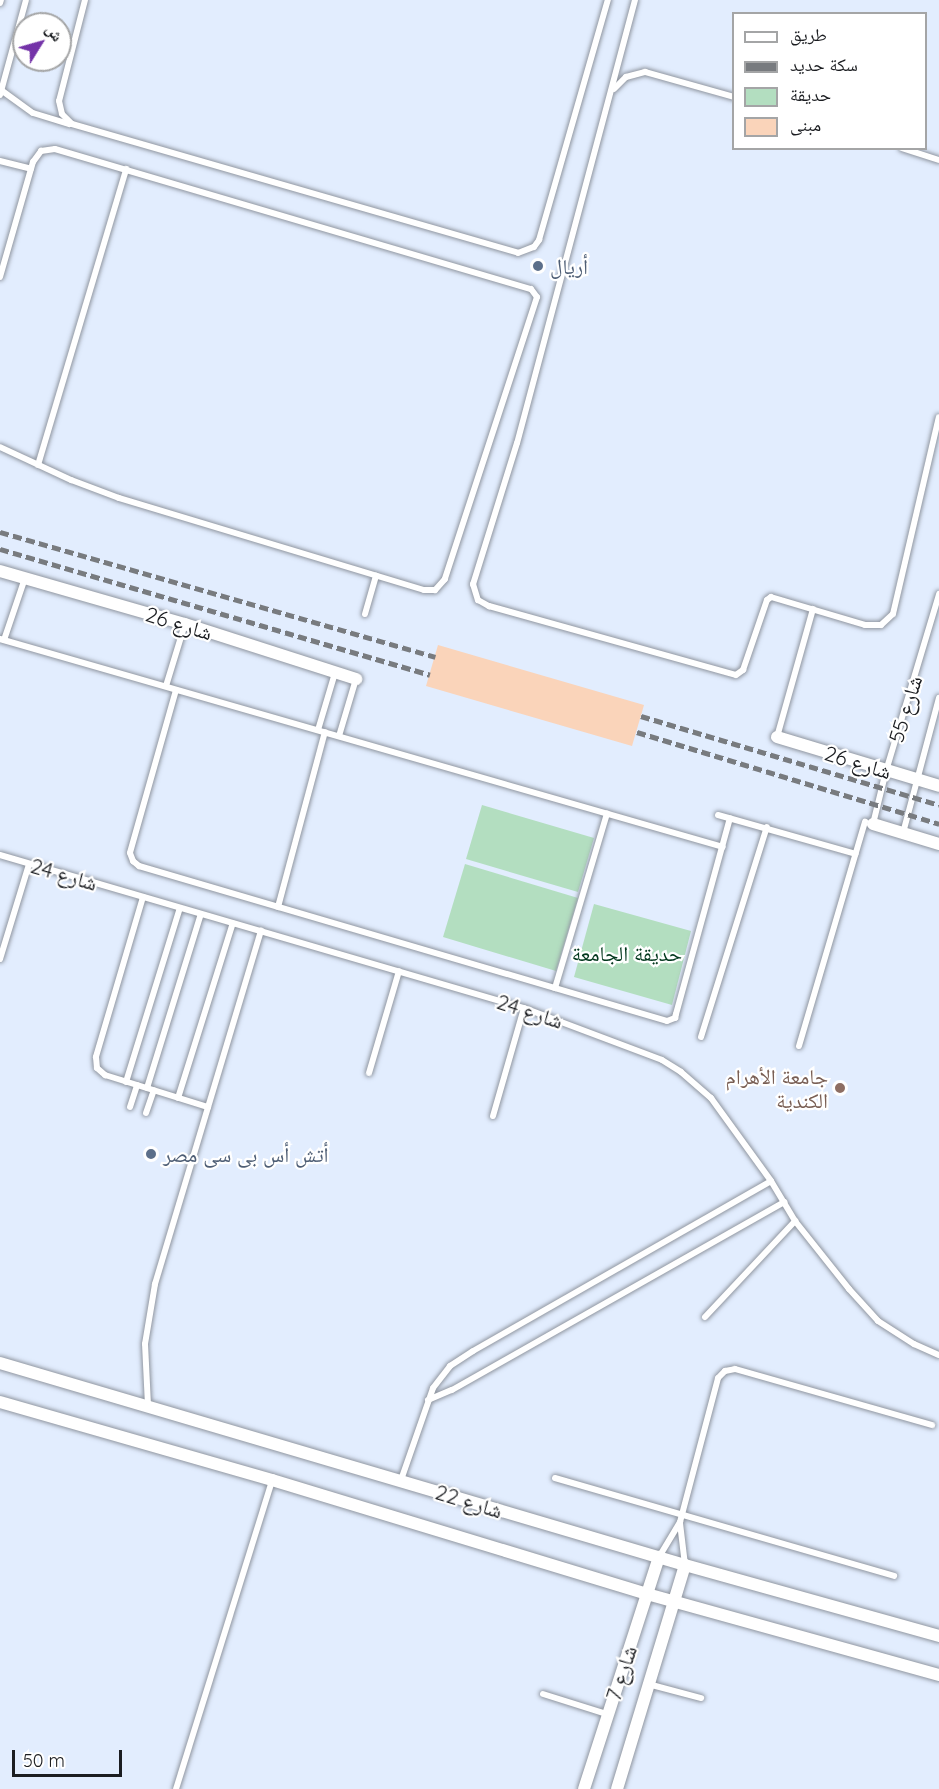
<!DOCTYPE html>
<meta charset="utf-8">
<style>
body{margin:0}
#map{position:relative;width:939px;height:1789px;overflow:hidden;background:#f3f7fd;font-family:Quicksand,"Noto Naskh Arabic",sans-serif}
div>[style]{position:absolute}
.built>*{inset:0;background:#e2edfe}
.green>*{inset:0;background:#b3dec0}
.building>*{inset:0;background:#fad4ba}
.roads{filter:drop-shadow(0 0 2px #9096a0) drop-shadow(0 0 2px #9096a0)}
.service>*{height:6px;margin:-3px;padding:0 3px;transform-origin:3px;border-radius:3px;background:#fff}
.minor>*{height:12px;margin:-6px;padding:0 6px;transform-origin:6px;border-radius:6px;background:#fff}
.rail>*{height:4.5px;margin-top:-2.25px;transform-origin:0;background:repeating-linear-gradient(90deg,#787b7f 0 9px,transparent 0 13.5px)}
.dots>*{width:16px;height:16px;translate:-50% -50%;box-sizing:border-box;border:3px solid #fff;border-radius:50%}
span{translate:-50% -50%;white-space:nowrap;text-align:center;line-height:1.15;-webkit-text-stroke:4.5px #fff;paint-order:stroke}
.service-label{font-size:21px;color:#4e5e75}
.left{translate:0 -50%;text-align:left}
.street-label{font-size:21px;color:#1b1d21}
.park-label{font-size:21px;color:#02381d}
.education-label{font-size:21px;color:#785e54}
.right{translate:-100% -50%;text-align:right}
.legend{position:absolute;left:732px;top:12px;width:195px;height:138px;box-sizing:border-box;background:#fff;border:2px solid #a4a5a6;margin:0;padding:8px 10px;list-style:none;font-size:18px;color:#1b1d21}
.legend li{display:flex;align-items:center;gap:12px;height:30px}
.legend b{width:30px;border:2px solid #a4a5a6}
.north{position:absolute;left:12px;top:12px;width:60px;height:60px;box-sizing:border-box;background:#fff;border:2px solid #a4a5a6;border-radius:50%;rotate:53deg;font-size:16px;font-weight:700;line-height:24px;text-align:center;color:#1b1d21}
.north::after{content:'';display:block;margin:auto;width:21px;height:27px;background:#7433a8;clip-path:polygon(50% 0,100% 100%,50% 72%,0 100%)}
.scale{position:absolute;left:12px;top:1750px;width:110px;height:27px;box-sizing:border-box;border:3px solid #1b1d21;border-top:0;padding-left:8px;font-size:18px;line-height:21px;white-space:nowrap;color:#1b1d21;-webkit-text-stroke:4px #fff;paint-order:stroke}
</style>
<div id="map">
<div class="built">
<i style="clip-path:polygon(evenodd,0 0,939px 0,939px 1789px,0 1789px,0 0,734px 14px,926px 14px,926px 148px,734px 148px,734px 14px,0 0,24px 24px,60px 24px,60px 60px,24px 60px,24px 24px)"></i>
</div>
<div class="green">
<i style="clip-path:polygon(482px 805px,594px 838px,578px 892px,466px 859px)"></i>
<i style="clip-path:polygon(465px 864px,578px 898px,556px 971px,443px 937px)"></i>
<i style="clip-path:polygon(594px 904px,691px 931px,672px 1005px,574px 977px)"></i>
</div>
<div class="building">
<i style="clip-path:polygon(438px 645px,644px 705px,632px 746px,426px 686px)"></i>
</div>
<div class="roads">
<div class="service">
<i style="left:85px;top:0;width:104px;rotate:104.4deg"></i>
<i style="left:59px;top:101px;width:13px;rotate:77deg"></i>
<i style="left:62px;top:114px;width:14px;rotate:45deg"></i>
<i style="left:72px;top:124px;width:464px;rotate:16.1deg"></i>
<i style="left:518px;top:253px;width:17px;rotate:-21deg"></i>
<i style="left:534px;top:247px;width:9px;rotate:-54deg"></i>
<i style="left:539px;top:240px;width:250px;rotate:-74deg"></i>
<i style="left:635px;top:0;width:458px;rotate:104.9deg"></i>
<i style="left:517px;top:443px;width:148px;rotate:107.3deg"></i>
<i style="left:473px;top:584px;width:17px;rotate:73deg"></i>
<i style="left:478px;top:600px;width:13px;rotate:29deg"></i>
<i style="left:489px;top:606px;width:256px;rotate:15.6deg"></i>
<i style="left:736px;top:675px;width:9px;rotate:-36deg"></i>
<i style="left:743px;top:670px;width:74px;rotate:-71.1deg"></i>
<i style="left:767px;top:600px;width:5px;rotate:-37deg"></i>
<i style="left:771px;top:597px;width:98px;rotate:16.6deg"></i>
<i style="left:865px;top:625px;width:16px"></i>
<i style="left:881px;top:625px;width:16px;rotate:-43deg"></i>
<i style="left:893px;top:614px;width:202px;rotate:-76.9deg"></i>
<i style="left:0;top:3px;width:3px;rotate:-72deg"></i>
<i style="left:614px;top:89px;width:17px;rotate:-45deg"></i>
<i style="left:626px;top:77px;width:20px;rotate:-15deg"></i>
<i style="left:645px;top:72px;width:92px;rotate:15.7deg"></i>
<i style="left:1px;top:90px;width:39px;rotate:36deg"></i>
<i style="left:33px;top:113px;width:38px;rotate:17deg"></i>
<i style="left:0;top:95px;width:98px;rotate:-74.7deg"></i>
<i style="left:902px;top:148px;width:39px;rotate:18deg"></i>
<i style="left:0;top:161px;width:32px;rotate:14deg"></i>
<i style="left:0;top:277px;width:120px;rotate:-74deg"></i>
<i style="left:33px;top:162px;width:14px;rotate:-54deg"></i>
<i style="left:41px;top:151px;width:14px;rotate:-8deg"></i>
<i style="left:55px;top:149px;width:496px;rotate:16.4deg"></i>
<i style="left:531px;top:289px;width:10px;rotate:53deg"></i>
<i style="left:537px;top:297px;width:297px;rotate:108.1deg"></i>
<i style="left:445px;top:579px;width:15px;rotate:132deg"></i>
<i style="left:435px;top:590px;width:11px;rotate:180deg"></i>
<i style="left:424px;top:590px;width:319px;rotate:-163.2deg"></i>
<i style="left:119px;top:498px;width:51px;rotate:-159.4deg"></i>
<i style="left:71px;top:480px;width:78px;rotate:-155.1deg"></i>
<i style="left:38px;top:465px;width:309px;rotate:-73.4deg"></i>
<i style="left:365px;top:614px;width:40px;rotate:-74deg"></i>
<i style="left:0;top:639px;width:752px;rotate:16.05deg"></i>
<i style="left:4px;top:640px;width:65px;rotate:-71.3deg"></i>
<i style="left:166px;top:686px;width:65px;rotate:-73deg"></i>
<i style="left:176px;top:690px;width:169px;rotate:105.8deg"></i>
<i style="left:130px;top:853px;width:9px;rotate:69deg"></i>
<i style="left:133px;top:861px;width:8px;rotate:40deg"></i>
<i style="left:139px;top:866px;width:550px;rotate:16.36deg"></i>
<i style="left:667px;top:1021px;width:9px;rotate:-21deg"></i>
<i style="left:675px;top:1018px;width:4px;rotate:-76deg"></i>
<i style="left:676px;top:1014px;width:203px;rotate:-74.6deg"></i>
<i style="left:318px;top:730px;width:59px;rotate:-73.4deg"></i>
<i style="left:339px;top:736px;width:59px;rotate:-73.4deg"></i>
<i style="left:777px;top:737px;width:133px;rotate:-74.3deg"></i>
<i style="left:718px;top:815px;width:143px;rotate:15.8deg"></i>
<i style="left:873px;top:824px;width:55px;rotate:-76.2deg"></i>
<i style="left:886px;top:771px;width:185px;rotate:-73.3deg"></i>
<i style="left:903px;top:833px;width:140px;rotate:-75.1deg"></i>
<i style="left:0;top:855px;width:546px;rotate:16.28deg"></i>
<i style="left:524px;top:1008px;width:147px;rotate:20.6deg"></i>
<i style="left:662px;top:1060px;width:22px;rotate:32deg"></i>
<i style="left:681px;top:1072px;width:40px;rotate:41deg"></i>
<i style="left:711px;top:1098px;width:102px;rotate:54.1deg"></i>
<i style="left:771px;top:1181px;width:47px;rotate:59deg"></i>
<i style="left:795px;top:1221px;width:87px;rotate:51.5deg"></i>
<i style="left:849px;top:1289px;width:43px;rotate:47.8deg"></i>
<i style="left:878px;top:1321px;width:43px;rotate:32.6deg"></i>
<i style="left:914px;top:1344px;width:27px;rotate:24deg"></i>
<i style="left:143px;top:897px;width:167px;rotate:106.4deg"></i>
<i style="left:96px;top:1057px;width:11px;rotate:85deg"></i>
<i style="left:97px;top:1068px;width:11px;rotate:41deg"></i>
<i style="left:105px;top:1075px;width:108px;rotate:17.3deg"></i>
<i style="left:278px;top:907px;width:181px;rotate:-75deg"></i>
<i style="left:0;top:959px;width:99px;rotate:-73deg"></i>
<i style="left:555px;top:988px;width:182px;rotate:-73.4deg"></i>
<i style="left:701px;top:1037px;width:220px;rotate:-72.6deg"></i>
<i style="left:799px;top:1046px;width:234px;rotate:-73.6deg"></i>
<i style="left:369px;top:1073px;width:106px;rotate:-73.6deg"></i>
<i style="left:126px;top:1082px;width:182px;rotate:-72.8deg"></i>
<i style="left:147px;top:1088px;width:182px;rotate:-72.8deg"></i>
<i style="left:178px;top:1098px;width:183px;rotate:-72.6deg"></i>
<i style="left:130px;top:1107px;width:23px;rotate:-72deg"></i>
<i style="left:146px;top:1113px;width:24px;rotate:-71deg"></i>
<i style="left:493px;top:1116px;width:112px;rotate:-74deg"></i>
<i style="left:705px;top:1317px;width:132px;rotate:-46.8deg"></i>
<i style="left:428px;top:1400px;width:26px;rotate:-23deg"></i>
<i style="left:452px;top:1390px;width:382px;rotate:-29.5deg"></i>
<i style="left:148px;top:1405px;width:61px;rotate:-92.8deg"></i>
<i style="left:145px;top:1344px;width:61px;rotate:-80.5deg"></i>
<i style="left:155px;top:1284px;width:369px;rotate:-73.3deg"></i>
<i style="left:555px;top:1478px;width:353px;rotate:16.1deg"></i>
<i style="left:401px;top:1480px;width:97px;rotate:-70.8deg"></i>
<i style="left:433px;top:1388px;width:28px;rotate:-52deg"></i>
<i style="left:450px;top:1366px;width:27px;rotate:-33deg"></i>
<i style="left:473px;top:1351px;width:343px;rotate:-29.7deg"></i>
<i style="left:680px;top:1523px;width:42px;rotate:83.2deg"></i>
<i style="left:659px;top:1557px;width:41px;rotate:-59deg"></i>
<i style="left:680px;top:1522px;width:149px;rotate:-75.2deg"></i>
<i style="left:718px;top:1378px;width:10px;rotate:-45deg"></i>
<i style="left:725px;top:1371px;width:10px;rotate:-11deg"></i>
<i style="left:735px;top:1369px;width:205px;rotate:15.9deg"></i>
<i style="left:648px;top:1684px;width:55px;rotate:14.8deg"></i>
<i style="left:543px;top:1694px;width:67px;rotate:17.4deg"></i>
<i style="left:176px;top:1789px;width:324px;rotate:-72.7deg"></i>
</div>
<div class="minor">
<i style="left:0;top:571px;width:192px;rotate:16deg"></i>
<i style="left:185px;top:624px;width:180px;rotate:17.8deg"></i>
<i style="left:777px;top:737px;width:169px;rotate:16.8deg"></i>
<i style="left:873px;top:824px;width:69px;rotate:16.9deg"></i>
<i style="left:0;top:1363px;width:714px;rotate:16.43deg"></i>
<i style="left:685px;top:1565px;width:264px;rotate:15.6deg"></i>
<i style="left:0;top:1402px;width:283px;rotate:16deg"></i>
<i style="left:272px;top:1480px;width:392px;rotate:16.9deg"></i>
<i style="left:647px;top:1594px;width:303px;rotate:15.5deg"></i>
<i style="left:584px;top:1789px;width:244px;rotate:-72.1deg"></i>
<i style="left:617px;top:1789px;width:234px;rotate:-73.1deg"></i>
</div>
</div>
<div class="rail">
<i style="left:0;top:532px;width:453px;rotate:16deg"></i>
<i style="left:0;top:549px;width:448px;rotate:16.3deg"></i>
<i style="left:641px;top:716px;width:311px;rotate:16.6deg"></i>
<i style="left:637px;top:732px;width:316px;rotate:16.9deg"></i>
</div>
<div class="dots">
<i style="left:538px;top:266px;background:#5c6f8a"></i>
<i style="left:840px;top:1088px;background:#8d6e63"></i>
<i style="left:151px;top:1154px;background:#5c6f8a"></i>
</div>
<div class="service-label">
<span class="left" style="left:550px;top:266px">أريال</span>
<span class="left" style="left:163px;top:1154px">أتش أس بى سى مصر</span>
</div>
<div class="street-label">
<span style="left:179px;top:623px;rotate:17deg">شارع 26</span>
<span style="left:905px;top:709px;rotate:-73deg">شارع 55</span>
<span style="left:858px;top:762px;rotate:17deg">شارع 26</span>
<span style="left:64px;top:874px;rotate:16deg">شارع 24</span>
<span style="left:530px;top:1011px;rotate:18deg">شارع 24</span>
<span style="left:469px;top:1501px;rotate:17deg">شارع 22</span>
<span style="left:621px;top:1673px;rotate:-72deg">شارع 7</span>
</div>
<div class="park-label">
<span style="left:627px;top:953px">حديقة الجامعة</span>
</div>
<div class="education-label">
<span class="right" style="left:828px;top:1088px">جامعة الأهرام<br>الكندية</span>
</div>
<ul class="legend">
<li><b style="height:8px;background:#fff"></b>طريق</li>
<li><b style="height:8px;background:#787b7f"></b>سكة حديد</li>
<li><b style="height:16px;background:#b3dec0"></b>حديقة</li>
<li><b style="height:16px;background:#fad4ba"></b>مبنى</li>
</ul>
<div class="north">ش</div>
<div class="scale">50 m</div>
</div>
